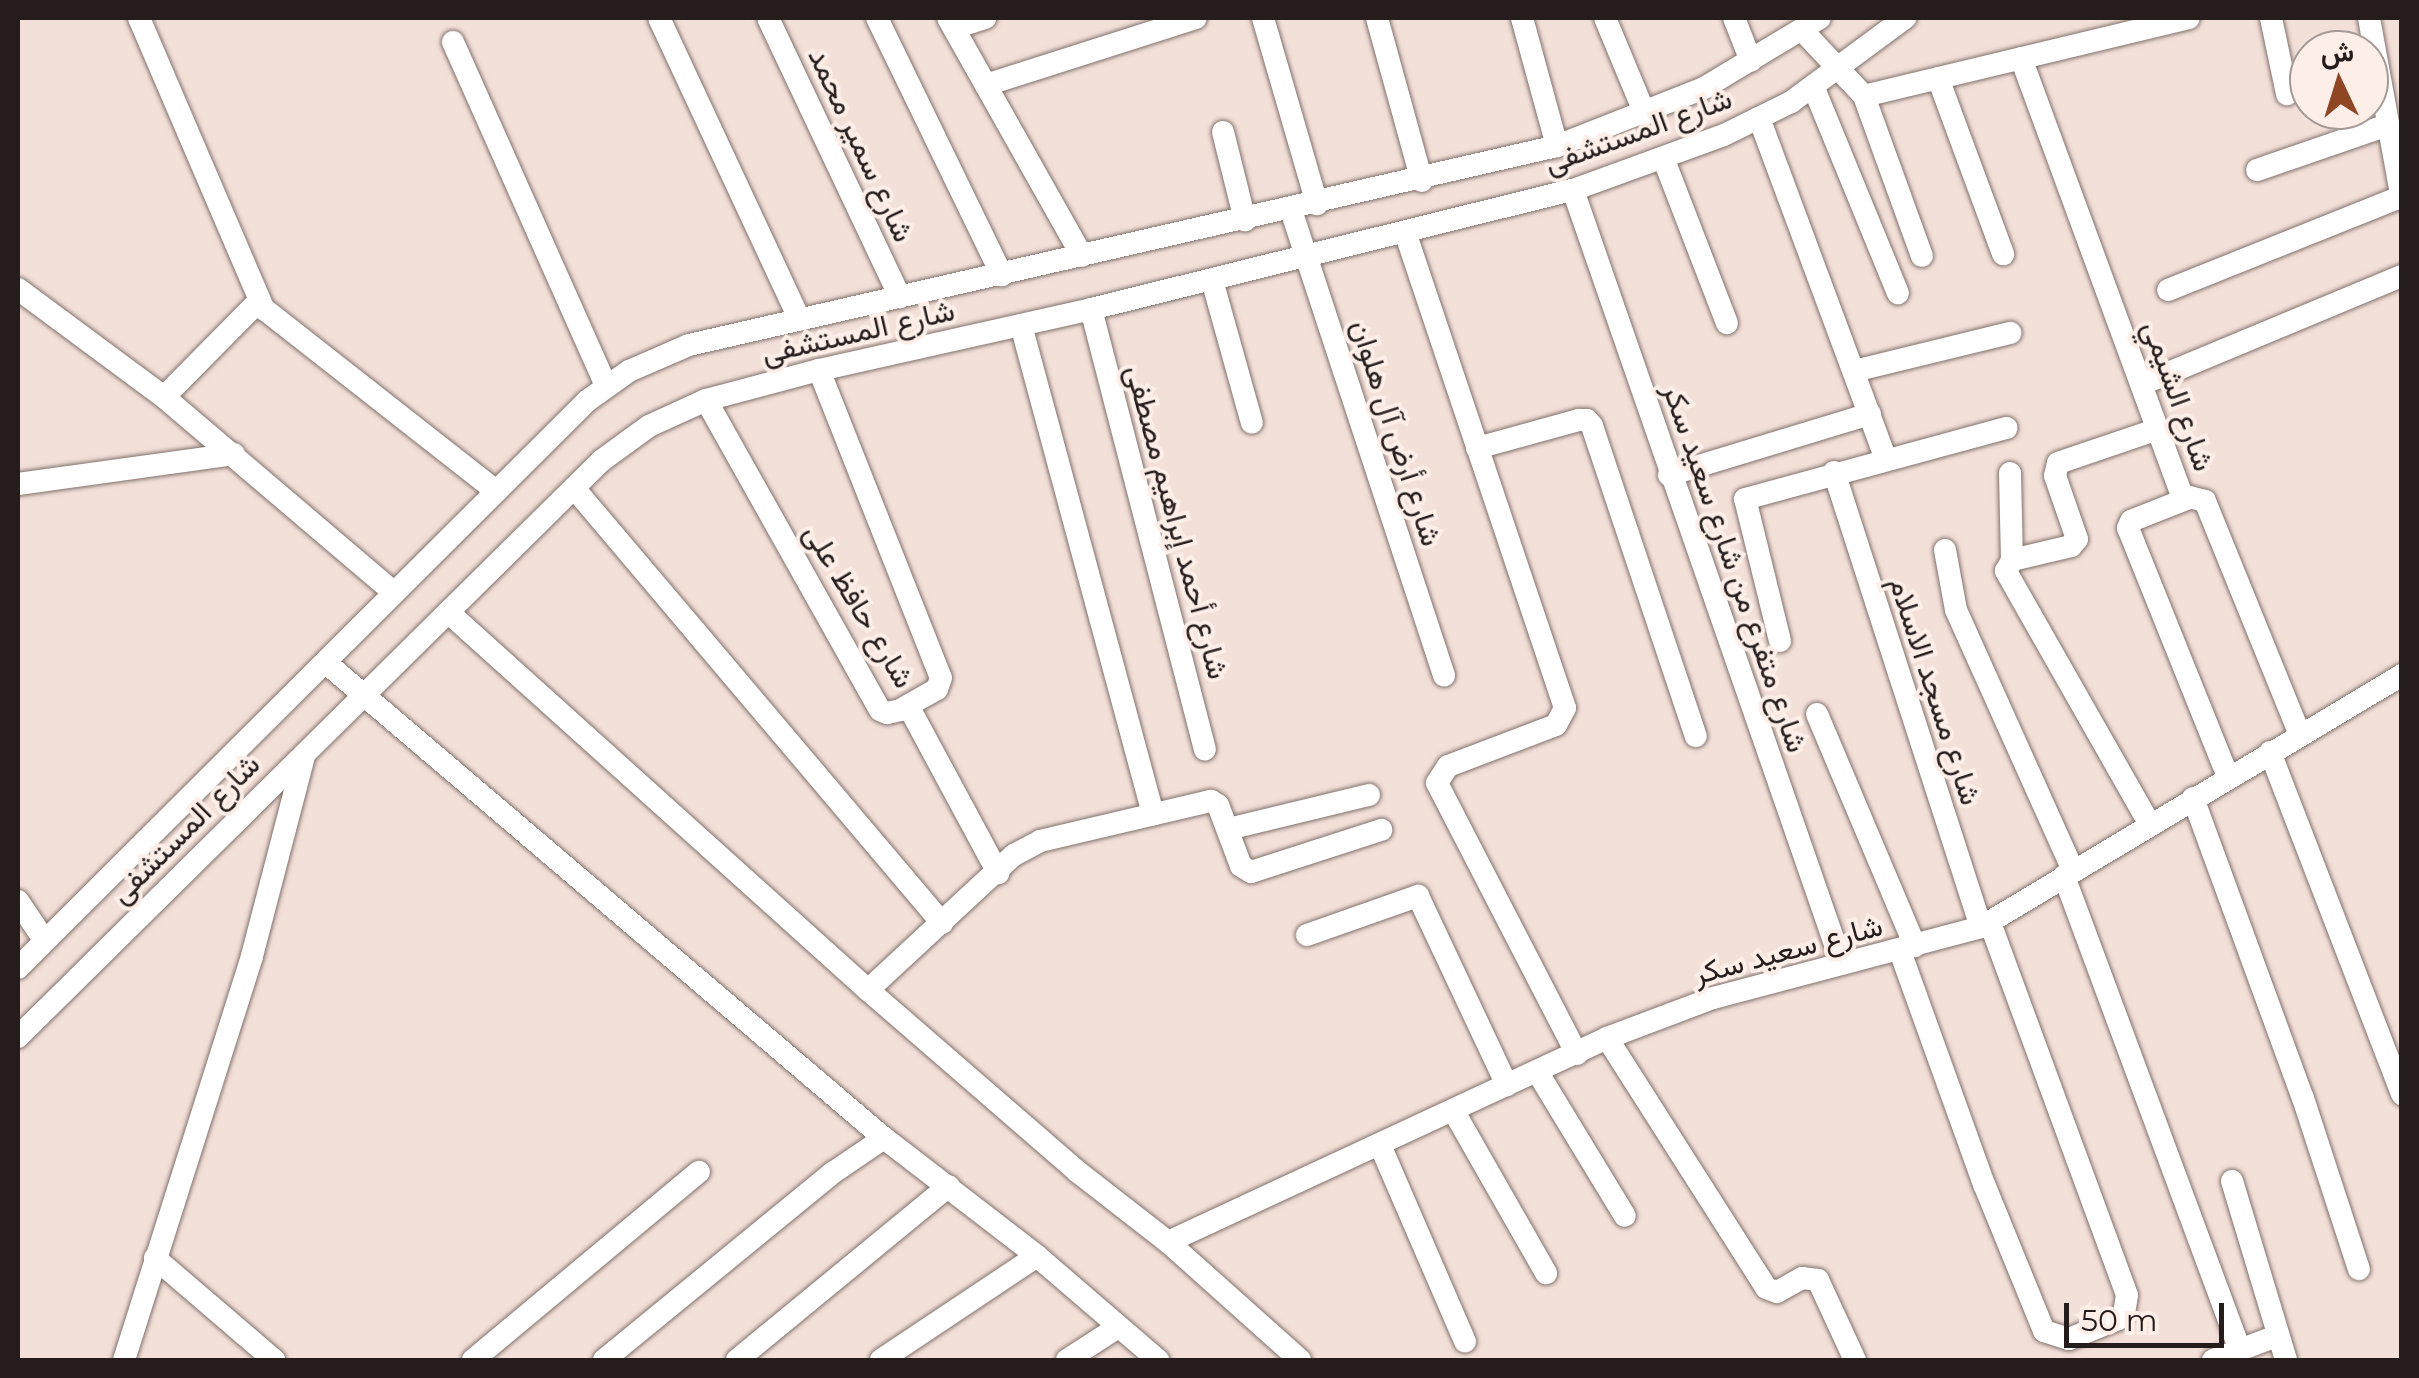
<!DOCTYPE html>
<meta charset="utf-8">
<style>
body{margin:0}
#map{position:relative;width:2419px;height:1378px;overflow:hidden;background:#f3e0d9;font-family:Montserrat,Vazirmatn,sans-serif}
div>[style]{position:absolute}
.roads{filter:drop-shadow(0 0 2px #81716b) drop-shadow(0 0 2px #81716b)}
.minor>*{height:22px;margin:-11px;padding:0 11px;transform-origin:11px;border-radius:11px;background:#fff}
span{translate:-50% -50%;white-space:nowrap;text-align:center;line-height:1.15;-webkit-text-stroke:8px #fdeee8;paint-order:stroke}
.street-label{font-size:30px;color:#241d1b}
.frame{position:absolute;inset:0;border:20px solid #241d1b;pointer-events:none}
.north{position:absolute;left:2289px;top:30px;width:100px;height:100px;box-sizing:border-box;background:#fdeee8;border:2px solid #a69a96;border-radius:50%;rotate:356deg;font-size:28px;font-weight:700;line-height:40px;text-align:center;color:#241d1b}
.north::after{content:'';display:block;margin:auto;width:35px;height:45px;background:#8e4623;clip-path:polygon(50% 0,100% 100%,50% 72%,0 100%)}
.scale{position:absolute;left:2064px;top:1303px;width:160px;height:45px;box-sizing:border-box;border:5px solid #241d1b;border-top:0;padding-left:12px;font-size:30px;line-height:35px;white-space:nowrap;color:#241d1b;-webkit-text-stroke:8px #fdeee8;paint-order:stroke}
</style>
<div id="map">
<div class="roads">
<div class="minor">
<i style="left:139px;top:18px;width:317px;rotate:66.8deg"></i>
<i style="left:264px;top:309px;width:295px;rotate:38.1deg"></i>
<i style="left:659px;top:18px;width:333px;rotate:65deg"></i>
<i style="left:768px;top:18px;width:309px;rotate:64.7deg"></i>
<i style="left:877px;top:18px;width:286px;rotate:64.1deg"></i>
<i style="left:948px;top:18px;width:273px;rotate:60.6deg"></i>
<i style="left:1263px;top:18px;width:194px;rotate:73.8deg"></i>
<i style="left:1377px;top:18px;width:169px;rotate:74.6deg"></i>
<i style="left:1522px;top:18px;width:133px;rotate:74.7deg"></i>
<i style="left:1605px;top:18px;width:104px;rotate:67.4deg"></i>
<i style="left:1734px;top:18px;width:46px;rotate:68.4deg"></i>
<i style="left:2271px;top:18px;width:78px;rotate:78.1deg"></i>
<i style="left:2369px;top:18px;width:184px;rotate:79.7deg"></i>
<i style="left:954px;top:28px;width:33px;rotate:-18deg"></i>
<i style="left:1802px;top:30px;width:91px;rotate:46.8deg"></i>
<i style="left:1864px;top:96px;width:170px;rotate:70.1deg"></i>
<i style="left:453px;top:42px;width:376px;rotate:66deg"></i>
<i style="left:2021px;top:58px;width:466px;rotate:69.8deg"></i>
<i style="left:2182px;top:495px;width:24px;rotate:15deg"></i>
<i style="left:2205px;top:501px;width:253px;rotate:67.9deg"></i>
<i style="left:1938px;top:78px;width:188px;rotate:69.7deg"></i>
<i style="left:986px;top:85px;width:220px;rotate:-17.7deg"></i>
<i style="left:1813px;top:86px;width:224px;rotate:67.7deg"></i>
<i style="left:1864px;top:96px;width:334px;rotate:-13.5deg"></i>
<i style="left:1759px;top:118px;width:364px;rotate:69.6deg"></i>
<i style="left:1223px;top:132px;width:91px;rotate:76deg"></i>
<i style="left:1664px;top:160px;width:175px;rotate:68.9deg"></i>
<i style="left:2257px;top:170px;width:139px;rotate:-19deg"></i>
<i style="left:1573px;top:190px;width:819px;rotate:70.84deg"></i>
<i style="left:1291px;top:210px;width:490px;rotate:71.8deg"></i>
<i style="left:1405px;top:232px;width:502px;rotate:71.42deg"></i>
<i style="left:1565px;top:708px;width:19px;rotate:118deg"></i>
<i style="left:1556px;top:725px;width:116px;rotate:159.2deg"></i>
<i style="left:1448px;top:766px;width:20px;rotate:123deg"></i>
<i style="left:1437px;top:783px;width:305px;rotate:62.7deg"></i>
<i style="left:1212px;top:280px;width:148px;rotate:74.4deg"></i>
<i style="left:18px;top:289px;width:182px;rotate:36.5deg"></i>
<i style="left:164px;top:397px;width:302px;rotate:40.4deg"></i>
<i style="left:2168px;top:290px;width:251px;rotate:-21.8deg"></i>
<i style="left:1091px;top:309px;width:455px;rotate:75.5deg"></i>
<i style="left:1021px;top:325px;width:507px;rotate:74.89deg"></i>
<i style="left:819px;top:370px;width:331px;rotate:68.4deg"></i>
<i style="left:941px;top:678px;width:12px;rotate:110deg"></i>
<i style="left:937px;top:689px;width:40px;rotate:150.3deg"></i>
<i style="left:1854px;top:371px;width:161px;rotate:-13.7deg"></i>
<i style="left:2142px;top:384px;width:282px;rotate:-22.6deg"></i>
<i style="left:164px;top:397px;width:136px;rotate:-45.3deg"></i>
<i style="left:706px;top:400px;width:355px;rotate:60.7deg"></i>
<i style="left:880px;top:710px;width:8px;rotate:23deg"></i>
<i style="left:887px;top:713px;width:19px;rotate:-12deg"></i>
<i style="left:906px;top:709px;width:7px;rotate:34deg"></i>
<i style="left:912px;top:713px;width:182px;rotate:61.7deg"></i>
<i style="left:1477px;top:448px;width:106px;rotate:-15.4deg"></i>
<i style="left:1579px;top:420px;width:8px"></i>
<i style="left:1587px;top:420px;width:8px;rotate:50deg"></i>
<i style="left:1592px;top:426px;width:327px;rotate:71.5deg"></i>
<i style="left:1834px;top:472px;width:478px;rotate:72.1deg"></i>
<i style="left:2010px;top:473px;width:87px;rotate:88.7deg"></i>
<i style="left:1669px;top:475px;width:210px;rotate:-16.9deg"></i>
<i style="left:18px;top:484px;width:218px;rotate:-7.9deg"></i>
<i style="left:574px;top:488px;width:570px;rotate:49.77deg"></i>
<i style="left:2189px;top:498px;width:62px;rotate:158.4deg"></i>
<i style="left:2131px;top:521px;width:8px;rotate:113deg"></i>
<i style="left:2128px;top:528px;width:268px;rotate:68.1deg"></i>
<i style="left:1945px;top:550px;width:61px;rotate:79.6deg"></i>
<i style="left:1956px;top:610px;width:285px;rotate:65.8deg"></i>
<i style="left:448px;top:612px;width:565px;rotate:41.99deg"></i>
<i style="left:868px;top:990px;width:278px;rotate:40.9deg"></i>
<i style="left:1078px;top:1172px;width:114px;rotate:37.9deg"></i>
<i style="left:1168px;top:1242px;width:177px;rotate:41.8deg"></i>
<i style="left:1780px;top:641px;width:146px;rotate:-103.8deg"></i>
<i style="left:1745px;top:499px;width:271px;rotate:-15.2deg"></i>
<i style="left:325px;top:662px;width:734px;rotate:40.42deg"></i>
<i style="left:884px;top:1138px;width:193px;rotate:37.6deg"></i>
<i style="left:1037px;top:1256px;width:160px;rotate:40.7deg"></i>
<i style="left:1817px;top:714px;width:252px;rotate:67.1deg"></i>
<i style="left:2270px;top:752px;width:367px;rotate:68.9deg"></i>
<i style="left:2193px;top:798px;width:320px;rotate:69.9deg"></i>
<i style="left:2303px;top:1098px;width:180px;rotate:71.9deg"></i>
<i style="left:2149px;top:823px;width:290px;rotate:-119.6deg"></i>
<i style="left:2006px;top:571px;width:13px;rotate:-61deg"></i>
<i style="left:2012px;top:560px;width:61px;rotate:-13.3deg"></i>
<i style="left:2071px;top:546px;width:9px;rotate:-49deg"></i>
<i style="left:2077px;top:539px;width:67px;rotate:-109.2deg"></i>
<i style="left:2055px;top:476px;width:13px;rotate:-77deg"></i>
<i style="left:2058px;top:463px;width:106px;rotate:-18.8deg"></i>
<i style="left:1228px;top:829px;width:145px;rotate:-13.6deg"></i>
<i style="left:2064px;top:876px;width:506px;rotate:69.63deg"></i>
<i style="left:18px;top:901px;width:48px;rotate:56deg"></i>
<i style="left:1307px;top:935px;width:118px;rotate:-19.4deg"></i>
<i style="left:1418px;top:896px;width:209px;rotate:64.8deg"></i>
<i style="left:1900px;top:951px;width:248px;rotate:70.2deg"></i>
<i style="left:1984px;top:1184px;width:159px;rotate:67.8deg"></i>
<i style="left:2044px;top:1331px;width:26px;rotate:18deg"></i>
<i style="left:2069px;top:1339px;width:53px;rotate:-22.2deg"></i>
<i style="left:2118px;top:1319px;width:8px;rotate:-40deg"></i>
<i style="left:2124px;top:1314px;width:19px;rotate:-81deg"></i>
<i style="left:2127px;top:1295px;width:396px;rotate:-110.2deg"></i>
<i style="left:18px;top:968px;width:803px;rotate:-44.9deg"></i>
<i style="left:587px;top:401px;width:52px;rotate:-35.5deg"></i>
<i style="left:629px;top:371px;width:65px;rotate:-23.4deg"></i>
<i style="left:689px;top:345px;width:891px;rotate:-12.91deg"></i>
<i style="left:1557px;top:146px;width:158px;rotate:-21.5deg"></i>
<i style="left:1704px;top:88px;width:135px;rotate:-31.1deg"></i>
<i style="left:868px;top:990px;width:199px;rotate:-42.8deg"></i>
<i style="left:1014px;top:855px;width:30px;rotate:-28deg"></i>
<i style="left:1040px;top:841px;width:176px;rotate:-13.2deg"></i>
<i style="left:1211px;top:801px;width:8px;rotate:30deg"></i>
<i style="left:1218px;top:805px;width:65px;rotate:69.3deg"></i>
<i style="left:1241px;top:866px;width:12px;rotate:31deg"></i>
<i style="left:1251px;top:872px;width:137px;rotate:-17.9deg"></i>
<i style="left:18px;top:1037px;width:820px;rotate:-44.65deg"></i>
<i style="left:601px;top:461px;width:59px;rotate:-36.1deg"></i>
<i style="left:649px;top:426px;width:63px;rotate:-24.5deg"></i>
<i style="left:706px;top:400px;width:117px;rotate:-14.9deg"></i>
<i style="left:819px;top:370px;width:279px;rotate:-12.6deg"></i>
<i style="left:1091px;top:309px;width:496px;rotate:-13.9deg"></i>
<i style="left:1573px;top:190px;width:161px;rotate:-20deg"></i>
<i style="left:1724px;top:135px;width:75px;rotate:-26.2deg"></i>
<i style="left:1791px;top:102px;width:142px;rotate:-36.4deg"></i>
<i style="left:1607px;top:1038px;width:296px;rotate:57.5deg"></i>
<i style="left:1766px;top:1288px;width:12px;rotate:20deg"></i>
<i style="left:1777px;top:1292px;width:29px;rotate:-29deg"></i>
<i style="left:1802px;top:1278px;width:16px;rotate:7deg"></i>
<i style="left:1818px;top:1280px;width:88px;rotate:65.2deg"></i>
<i style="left:1538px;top:1073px;width:167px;rotate:58.7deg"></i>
<i style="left:1453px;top:1110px;width:188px;rotate:60.3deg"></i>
<i style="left:1380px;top:1145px;width:214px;rotate:66.6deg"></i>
<i style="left:2232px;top:1181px;width:187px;rotate:73.2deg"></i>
<i style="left:1168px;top:1242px;width:484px;rotate:-24.9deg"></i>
<i style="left:1607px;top:1038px;width:113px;rotate:-20.7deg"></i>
<i style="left:1713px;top:998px;width:277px;rotate:-14.8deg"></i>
<i style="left:1981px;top:927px;width:491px;rotate:-30.9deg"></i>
<i style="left:155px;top:1258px;width:157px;rotate:40.6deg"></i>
<i style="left:124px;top:1360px;width:424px;rotate:-72.4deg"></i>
<i style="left:252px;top:956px;width:207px;rotate:-75.4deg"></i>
<i style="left:473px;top:1360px;width:294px;rotate:-39.8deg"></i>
<i style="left:604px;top:1360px;width:297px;rotate:-39.3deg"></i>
<i style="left:834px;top:1172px;width:60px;rotate:-34.2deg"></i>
<i style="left:737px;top:1360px;width:274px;rotate:-39.4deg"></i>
<i style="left:881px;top:1360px;width:187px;rotate:-33.7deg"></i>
<i style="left:1067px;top:1360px;width:61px;rotate:-32.9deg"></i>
<i style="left:2213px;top:1360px;width:68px;rotate:-20.6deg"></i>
</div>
</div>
<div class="street-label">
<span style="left:1638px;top:131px;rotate:-20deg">شارع المستشفى</span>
<span style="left:861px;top:145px;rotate:65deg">شارع سمير محمد</span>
<span style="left:858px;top:332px;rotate:-13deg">شارع المستشفى</span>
<span style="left:2178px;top:396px;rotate:70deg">شارع الشيمي</span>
<span style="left:1396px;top:433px;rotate:72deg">شارع أرض آل هلوان</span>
<span style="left:1177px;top:522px;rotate:75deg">شارع أحمد إبراهيم مصطفى</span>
<span style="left:1735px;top:568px;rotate:71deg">شارع متفرع من شارع سعيد سكر</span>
<span style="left:859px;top:606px;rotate:59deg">شارع حافظ على</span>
<span style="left:1935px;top:691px;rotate:72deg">شارع مسجد الاسلام</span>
<span style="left:185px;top:829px;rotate:-45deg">شارع المستشفى</span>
<span style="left:1788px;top:950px;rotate:-15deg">شارع سعيد سكر</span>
</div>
<div class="frame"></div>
<div class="north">ش</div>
<div class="scale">50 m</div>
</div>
